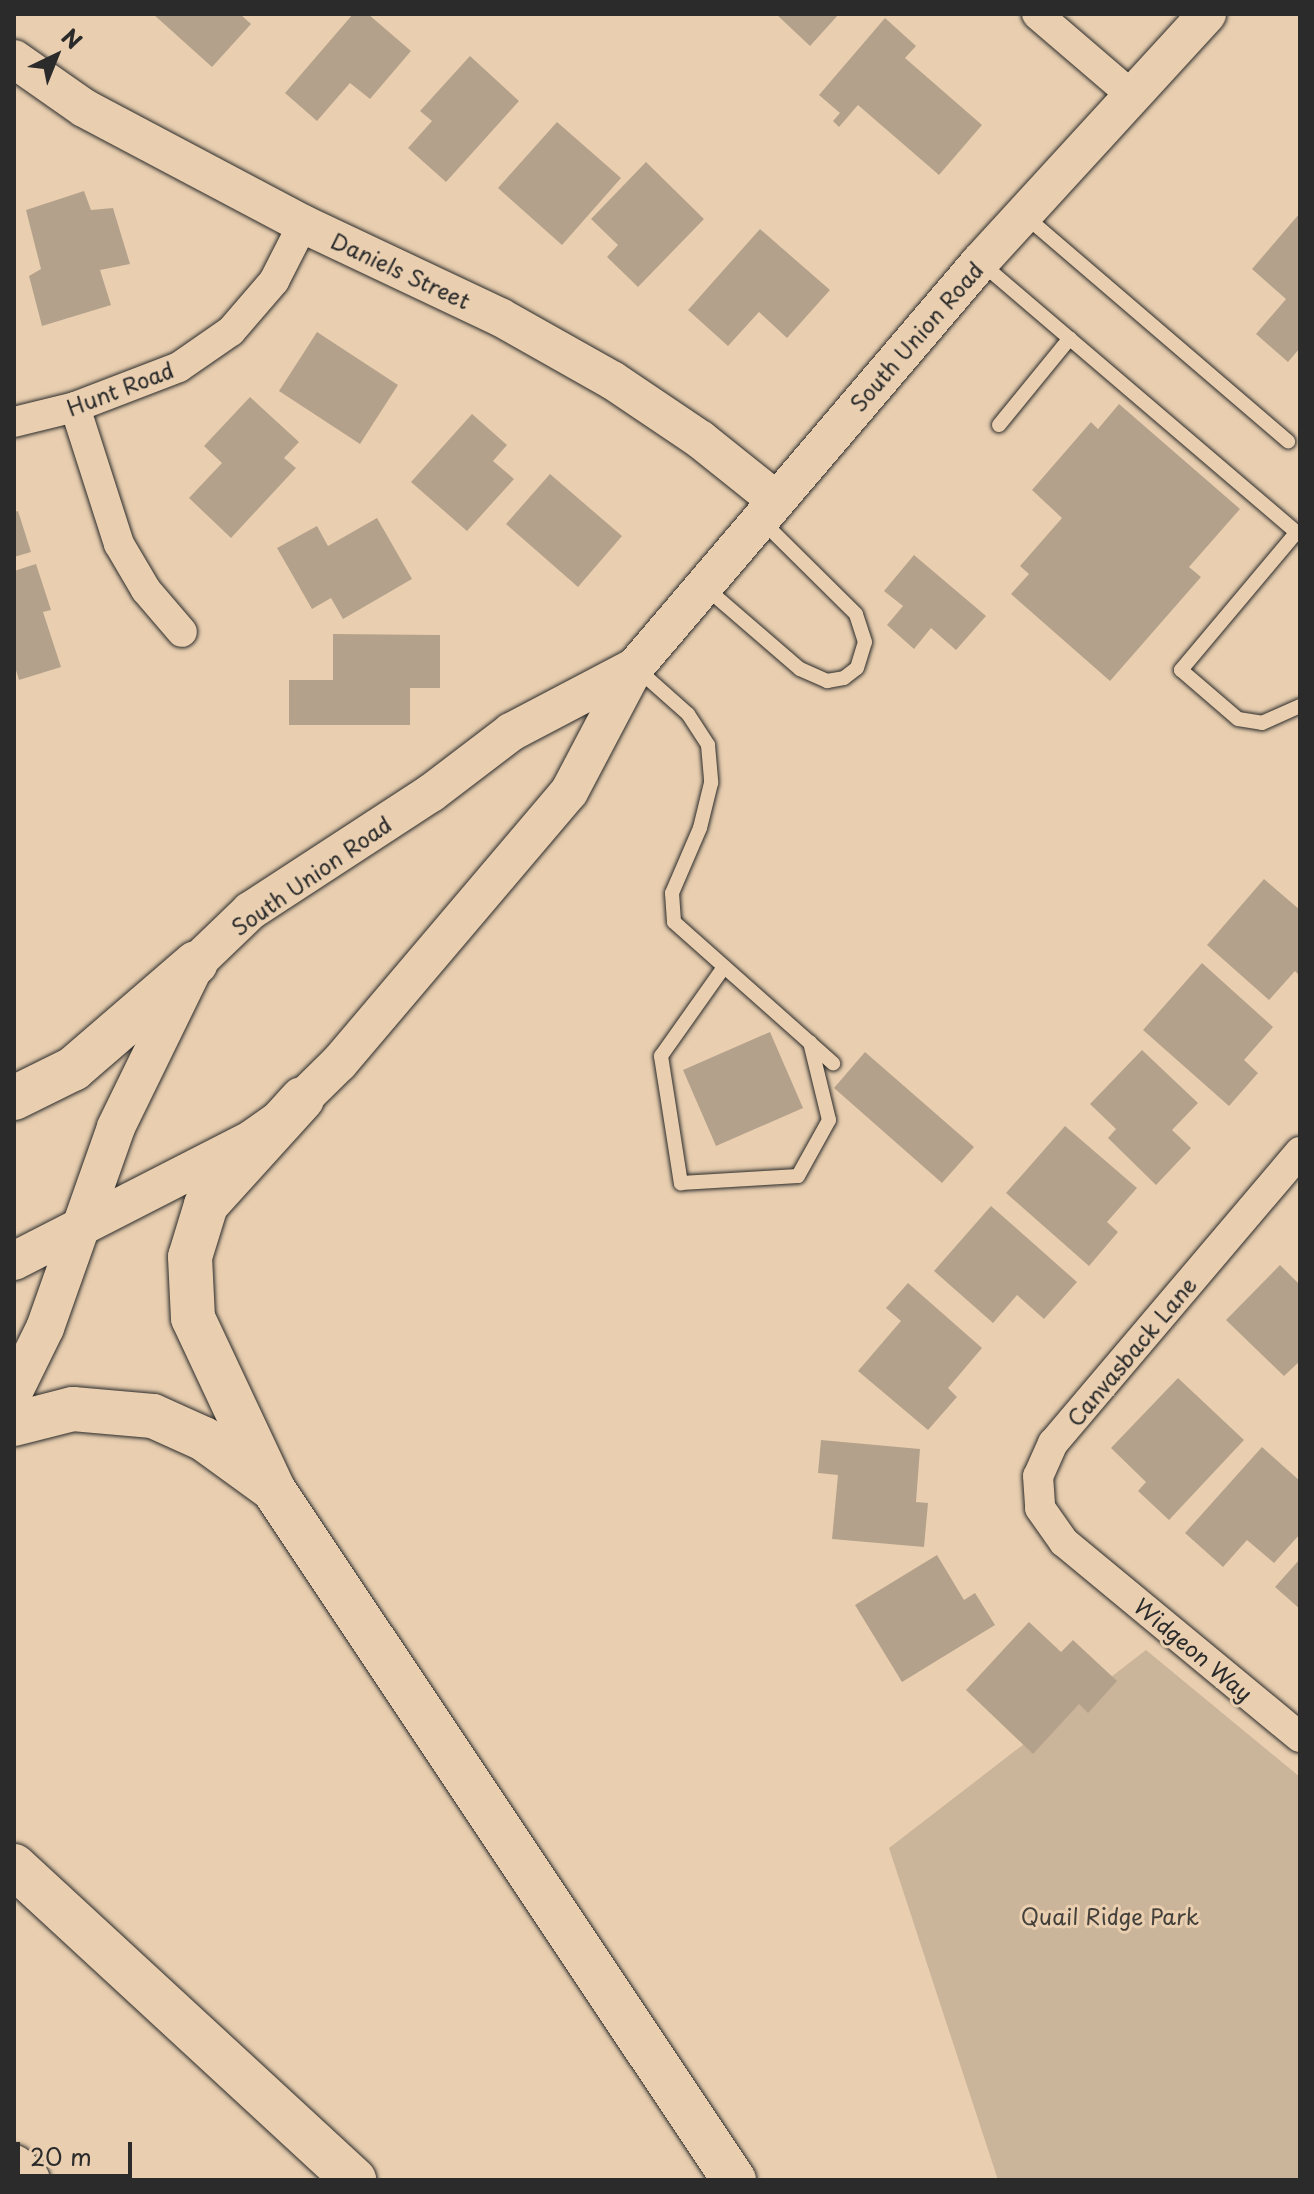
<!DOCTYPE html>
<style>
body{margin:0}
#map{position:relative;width:1314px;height:2194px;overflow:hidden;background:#e9cfb0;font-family:"Playpen Sans",sans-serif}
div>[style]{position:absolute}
.green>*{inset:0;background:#cab49a}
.building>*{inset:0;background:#b4a18b}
.roads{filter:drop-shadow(0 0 2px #2b2b2b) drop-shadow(0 0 2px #2b2b2b)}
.service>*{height:14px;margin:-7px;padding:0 7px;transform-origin:7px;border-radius:7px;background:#e9cfb0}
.minor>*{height:30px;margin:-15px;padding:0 15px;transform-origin:15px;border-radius:15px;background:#e9cfb0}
.tertiary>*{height:38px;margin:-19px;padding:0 19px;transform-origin:19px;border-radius:19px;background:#e9cfb0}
.motorway>*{height:44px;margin:-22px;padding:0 22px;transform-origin:22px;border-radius:22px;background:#e9cfb0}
span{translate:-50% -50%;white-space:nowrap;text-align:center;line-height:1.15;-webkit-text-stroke:6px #e9cfb0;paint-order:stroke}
.street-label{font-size:22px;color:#2b2b2b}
.park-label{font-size:22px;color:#43403c}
.frame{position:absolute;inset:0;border:16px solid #2b2b2b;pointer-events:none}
.north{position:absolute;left:16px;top:16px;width:80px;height:80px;-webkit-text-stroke:6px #e9cfb0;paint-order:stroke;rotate:43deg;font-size:22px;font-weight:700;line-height:32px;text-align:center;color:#2b2b2b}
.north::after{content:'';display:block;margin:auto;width:28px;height:36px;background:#2b2b2b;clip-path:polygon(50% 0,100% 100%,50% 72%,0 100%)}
.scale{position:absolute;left:16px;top:2142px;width:116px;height:36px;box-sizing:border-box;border:4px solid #2b2b2b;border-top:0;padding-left:10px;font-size:24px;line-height:28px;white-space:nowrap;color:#2b2b2b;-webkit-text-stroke:6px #e9cfb0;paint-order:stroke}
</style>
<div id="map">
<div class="green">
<i style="clip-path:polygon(1146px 1650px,1300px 1777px,1300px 2180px,998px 2180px,889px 1848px)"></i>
</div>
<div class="building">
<i style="clip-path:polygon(153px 14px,240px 14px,251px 24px,212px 67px)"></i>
<i style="clip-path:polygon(353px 14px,368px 14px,411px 51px,370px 99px,350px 83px,317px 121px,285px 93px)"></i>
<i style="clip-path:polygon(776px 14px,839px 14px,810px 46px)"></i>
<i style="clip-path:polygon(885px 18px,916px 46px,905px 58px,982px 125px,939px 175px,858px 105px,839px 127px,833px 121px,840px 113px,819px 95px)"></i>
<i style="clip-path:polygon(470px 56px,519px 101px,446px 182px,408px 148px,432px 121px,420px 111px)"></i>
<i style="clip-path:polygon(557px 122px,621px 178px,562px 245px,498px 188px)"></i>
<i style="clip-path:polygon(646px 162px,704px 219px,638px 287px,607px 257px,618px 245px,591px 219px)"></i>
<i style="clip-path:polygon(84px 191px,91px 210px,113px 208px,130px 264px,100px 270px,111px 305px,42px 326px,29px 276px,41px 269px,26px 210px)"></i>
<i style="clip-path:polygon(1300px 213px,1300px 348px,1288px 362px,1256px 334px,1286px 299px,1252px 269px)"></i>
<i style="clip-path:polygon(760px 229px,830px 290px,787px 338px,759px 312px,728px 346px,688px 310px)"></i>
<i style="clip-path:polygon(317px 332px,398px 385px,360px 444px,279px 391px)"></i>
<i style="clip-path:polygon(250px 397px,299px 442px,284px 458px,296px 468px,231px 538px,189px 498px,222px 463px,204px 446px)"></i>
<i style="clip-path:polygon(1119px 404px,1240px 509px,1189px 567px,1201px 577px,1110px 681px,1011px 594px,1029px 574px,1020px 566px,1062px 518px,1032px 490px,1091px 422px,1098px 429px)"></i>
<i style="clip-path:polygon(472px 414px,507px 445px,493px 461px,514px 479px,467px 531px,411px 482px)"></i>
<i style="clip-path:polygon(550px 474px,622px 536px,578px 587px,506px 524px)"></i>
<i style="clip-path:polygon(18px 511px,31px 552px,14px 557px,14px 512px)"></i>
<i style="clip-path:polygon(377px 518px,412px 579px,343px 619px,331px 598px,312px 609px,277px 548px,317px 526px,328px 546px)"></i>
<i style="clip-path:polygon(914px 555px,986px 616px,956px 650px,931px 628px,914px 649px,887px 625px,903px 606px,884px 591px)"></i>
<i style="clip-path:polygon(36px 564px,51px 610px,43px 612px,61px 667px,19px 680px,14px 664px,14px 571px)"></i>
<i style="clip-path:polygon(333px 634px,440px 635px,440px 688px,410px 688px,410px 725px,289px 725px,289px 680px,333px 680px)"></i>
<i style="clip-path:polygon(1264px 879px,1300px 910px,1300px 976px,1295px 971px,1269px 1000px,1207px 945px)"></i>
<i style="clip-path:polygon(1202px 963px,1273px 1027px,1244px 1060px,1258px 1073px,1229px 1106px,1143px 1030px)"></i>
<i style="clip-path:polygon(770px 1032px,803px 1108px,716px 1146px,683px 1070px)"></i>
<i style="clip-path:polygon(1142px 1050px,1198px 1103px,1172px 1130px,1191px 1148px,1156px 1185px,1108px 1138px,1116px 1129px,1090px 1104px)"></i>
<i style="clip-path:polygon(865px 1052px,974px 1147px,942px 1183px,834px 1088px)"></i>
<i style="clip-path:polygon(1065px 1126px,1137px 1188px,1107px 1222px,1118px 1232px,1089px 1266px,1006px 1193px)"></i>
<i style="clip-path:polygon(991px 1206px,1077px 1282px,1044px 1319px,1017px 1295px,993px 1323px,934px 1271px)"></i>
<i style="clip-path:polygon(1280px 1265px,1300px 1285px,1300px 1361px,1284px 1376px,1226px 1320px)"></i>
<i style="clip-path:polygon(908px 1283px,982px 1348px,948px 1388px,957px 1397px,928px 1430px,858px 1371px,901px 1321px,886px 1308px)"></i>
<i style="clip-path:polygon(1178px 1378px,1244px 1440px,1169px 1520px,1138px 1491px,1146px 1482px,1111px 1448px)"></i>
<i style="clip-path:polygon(821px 1440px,920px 1449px,916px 1502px,928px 1503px,924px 1547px,832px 1539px,838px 1475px,818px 1473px)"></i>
<i style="clip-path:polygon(1262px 1447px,1300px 1481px,1300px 1534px,1274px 1563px,1247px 1540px,1223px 1567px,1185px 1533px)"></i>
<i style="clip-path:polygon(937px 1555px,964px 1600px,975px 1593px,995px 1625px,902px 1682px,855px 1605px)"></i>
<i style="clip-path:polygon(1300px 1559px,1300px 1609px,1275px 1587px)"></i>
<i style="clip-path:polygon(1029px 1622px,1061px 1652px,1073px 1640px,1117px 1681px,1088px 1713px,1079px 1704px,1033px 1754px,966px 1690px)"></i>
</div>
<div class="roads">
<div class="service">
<i style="left:1024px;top:215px;width:348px;rotate:40.6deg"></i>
<i style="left:980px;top:262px;width:421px;rotate:40.5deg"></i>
<i style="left:999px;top:425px;width:112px;rotate:-50.8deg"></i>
<i style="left:1296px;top:533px;width:179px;rotate:130deg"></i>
<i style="left:1181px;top:670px;width:75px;rotate:40.7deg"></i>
<i style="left:1238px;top:719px;width:24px;rotate:9deg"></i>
<i style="left:1262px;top:723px;width:42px;rotate:-24.1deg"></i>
<i style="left:706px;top:588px;width:124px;rotate:40.8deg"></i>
<i style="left:800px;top:669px;width:30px;rotate:24deg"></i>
<i style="left:827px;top:681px;width:17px;rotate:-10deg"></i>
<i style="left:844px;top:678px;width:16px;rotate:-38deg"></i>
<i style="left:857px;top:668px;width:27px;rotate:-73deg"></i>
<i style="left:865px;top:642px;width:29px;rotate:-108deg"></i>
<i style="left:856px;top:614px;width:134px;rotate:-135.3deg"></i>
<i style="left:635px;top:667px;width:71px;rotate:41.6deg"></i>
<i style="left:688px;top:714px;width:37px;rotate:57deg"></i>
<i style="left:708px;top:745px;width:38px;rotate:85deg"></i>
<i style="left:711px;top:783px;width:46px;rotate:103.7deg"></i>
<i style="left:700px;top:828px;width:71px;rotate:113.3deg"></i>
<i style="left:672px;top:893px;width:29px;rotate:86deg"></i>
<i style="left:674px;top:922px;width:213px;rotate:41.6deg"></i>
<i style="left:724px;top:967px;width:109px;rotate:125.3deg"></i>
<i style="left:661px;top:1056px;width:129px;rotate:81.1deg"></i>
<i style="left:681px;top:1183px;width:117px;rotate:-3.4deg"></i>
<i style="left:798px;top:1176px;width:64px;rotate:-61deg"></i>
<i style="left:829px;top:1120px;width:80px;rotate:-103.7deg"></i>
</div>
<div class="minor">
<i style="left:1037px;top:14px;width:128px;rotate:40.6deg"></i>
<i style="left:75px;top:407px;width:144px;rotate:72.2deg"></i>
<i style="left:119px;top:544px;width:53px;rotate:59.6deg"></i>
<i style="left:146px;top:590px;width:55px;rotate:49.4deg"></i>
<i style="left:14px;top:422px;width:63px;rotate:-13.8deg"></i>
<i style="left:75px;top:407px;width:111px;rotate:-21deg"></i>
<i style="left:179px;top:367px;width:63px;rotate:-34.7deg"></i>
<i style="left:231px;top:331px;width:66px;rotate:-49.3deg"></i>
<i style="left:274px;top:281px;width:64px;rotate:-63deg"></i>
<i style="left:1300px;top:1152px;width:382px;rotate:130.3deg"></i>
<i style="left:1053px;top:1443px;width:36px;rotate:114deg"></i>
<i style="left:1038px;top:1476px;width:32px;rotate:86deg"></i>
<i style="left:1040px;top:1508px;width:42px;rotate:54.8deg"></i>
<i style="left:1064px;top:1542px;width:306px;rotate:39.6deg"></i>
</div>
<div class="tertiary">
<i style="left:14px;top:59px;width:85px;rotate:35deg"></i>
<i style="left:84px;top:108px;width:248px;rotate:27.9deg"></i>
<i style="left:303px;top:224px;width:218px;rotate:25.3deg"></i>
<i style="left:500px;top:317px;width:129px;rotate:29.4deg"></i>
<i style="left:612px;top:380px;width:107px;rotate:34deg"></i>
<i style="left:701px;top:440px;width:96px;rotate:38.7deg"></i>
<i style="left:14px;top:1261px;width:267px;rotate:-27.1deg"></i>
<i style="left:252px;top:1139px;width:42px;rotate:-35.2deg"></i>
<i style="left:286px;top:1115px;width:74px;rotate:-44.5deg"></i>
<i style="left:339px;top:1063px;width:355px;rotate:-49.7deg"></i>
<i style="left:569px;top:792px;width:141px;rotate:-62.2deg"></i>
<i style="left:635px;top:667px;width:532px;rotate:-49.57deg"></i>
<i style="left:980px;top:262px;width:336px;rotate:-47.5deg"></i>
<i style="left:14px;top:1391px;width:70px;rotate:-63.8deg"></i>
<i style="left:45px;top:1328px;width:213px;rotate:-70.5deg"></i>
<i style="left:116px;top:1127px;width:182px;rotate:-64deg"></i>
<i style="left:196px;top:963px;width:75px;rotate:-43.9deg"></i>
<i style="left:250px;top:911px;width:216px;rotate:-33.1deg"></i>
<i style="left:431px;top:793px;width:101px;rotate:-37.3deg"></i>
<i style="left:511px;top:732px;width:140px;rotate:-27.7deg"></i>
</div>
<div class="motorway">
<i style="left:14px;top:1098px;width:66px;rotate:-26.2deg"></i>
<i style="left:73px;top:1069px;width:162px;rotate:-40.8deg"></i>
<i style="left:302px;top:1099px;width:143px;rotate:132.2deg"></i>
<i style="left:206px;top:1205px;width:54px;rotate:107.1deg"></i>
<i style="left:190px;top:1257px;width:61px;rotate:87.2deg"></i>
<i style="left:193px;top:1318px;width:189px;rotate:64.9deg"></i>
<i style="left:273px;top:1489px;width:831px;rotate:56.29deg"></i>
<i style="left:14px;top:1424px;width:61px;rotate:-14.3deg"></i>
<i style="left:73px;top:1409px;width:80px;rotate:5deg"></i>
<i style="left:153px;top:1416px;width:56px;rotate:24.3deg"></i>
<i style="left:204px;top:1439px;width:85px;rotate:35.9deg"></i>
<i style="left:14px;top:1866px;width:463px;rotate:42.7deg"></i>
<i style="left:14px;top:2167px;width:19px;rotate:43deg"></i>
</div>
</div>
<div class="street-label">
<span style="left:401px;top:270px;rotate:25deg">Daniels Street</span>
<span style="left:916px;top:336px;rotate:-49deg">South Union Road</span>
<span style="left:120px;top:388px;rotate:-21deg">Hunt Road</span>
<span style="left:311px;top:875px;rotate:-35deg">South Union Road</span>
<span style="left:1131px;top:1351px;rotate:-50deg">Canvasback Lane</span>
<span style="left:1194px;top:1649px;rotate:40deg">Widgeon Way</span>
</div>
<div class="park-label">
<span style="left:1110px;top:1916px">Quail Ridge Park</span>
</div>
<div class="frame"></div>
<div class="north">N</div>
<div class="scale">20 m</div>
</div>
